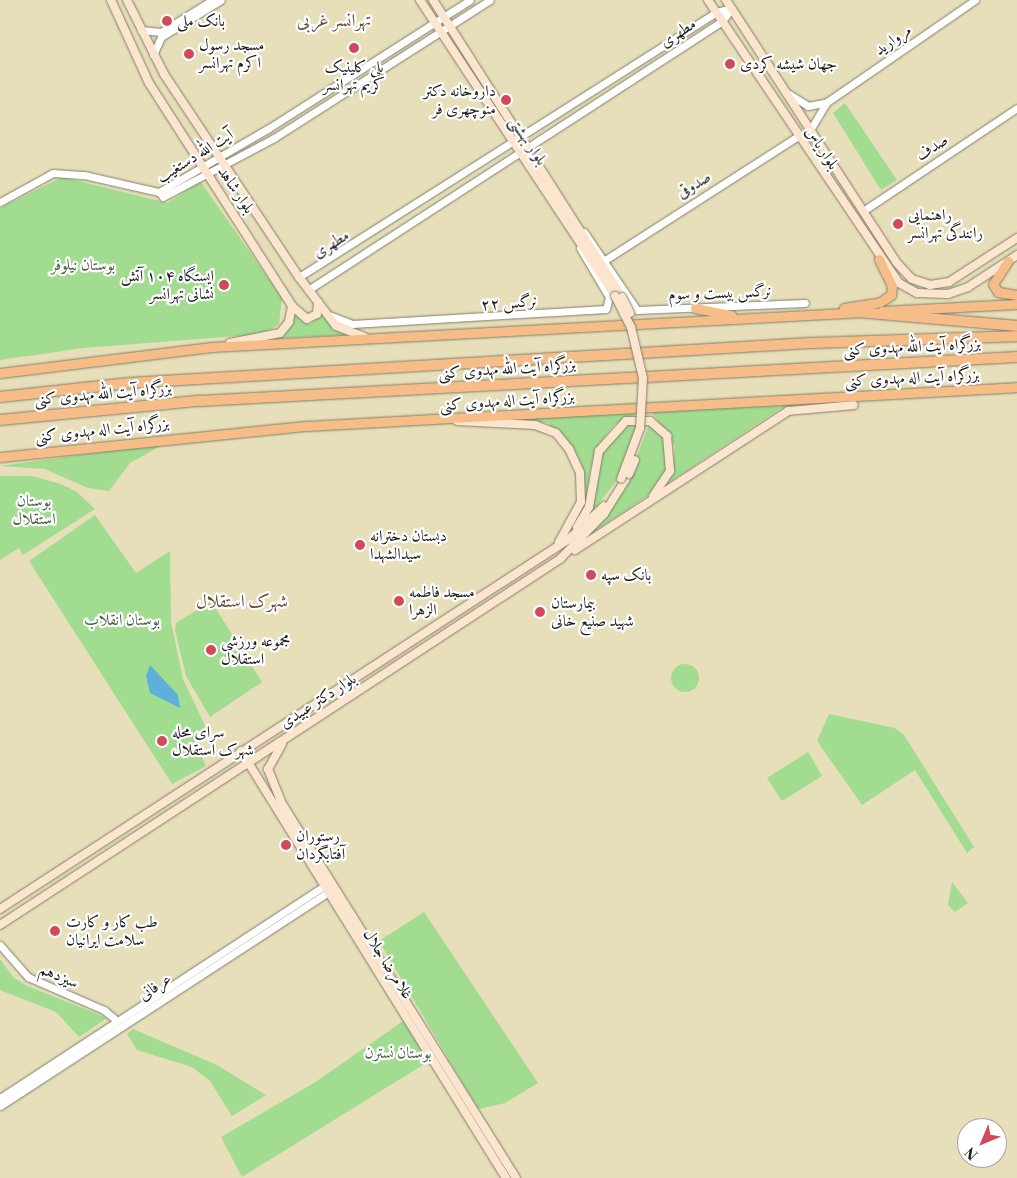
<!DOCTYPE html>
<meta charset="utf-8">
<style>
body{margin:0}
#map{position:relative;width:1017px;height:1178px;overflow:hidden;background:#e7dfba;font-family:"Libre Bodoni",Amiri,serif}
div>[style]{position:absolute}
.green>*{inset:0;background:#a1dc90}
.round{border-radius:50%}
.water>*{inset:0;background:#5db1d9}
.roads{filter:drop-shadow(0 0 1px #827e6b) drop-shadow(0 0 1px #827e6b)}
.tertiary>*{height:7px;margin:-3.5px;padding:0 3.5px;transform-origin:3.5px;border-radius:3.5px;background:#fff}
.secondary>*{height:8px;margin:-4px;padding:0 4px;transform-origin:4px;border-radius:4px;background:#fce5cf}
.primary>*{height:9px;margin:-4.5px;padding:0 4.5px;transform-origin:4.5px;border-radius:4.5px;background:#f7bd88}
.trunk>*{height:10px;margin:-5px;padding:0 5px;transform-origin:5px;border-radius:5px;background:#f7bd88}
.bridges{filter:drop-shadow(0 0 1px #827e6b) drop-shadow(0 0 1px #827e6b)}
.secondary-bridge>*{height:8px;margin:-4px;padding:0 4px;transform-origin:4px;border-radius:4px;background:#fce5cf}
.dots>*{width:14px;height:14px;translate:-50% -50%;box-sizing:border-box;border:2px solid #fff;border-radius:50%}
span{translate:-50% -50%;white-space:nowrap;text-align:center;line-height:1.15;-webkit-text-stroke:4.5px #fff;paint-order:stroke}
.poi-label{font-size:16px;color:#1c1c1c}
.left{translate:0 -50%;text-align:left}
.right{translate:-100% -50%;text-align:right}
.street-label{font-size:16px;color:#1c1c1c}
.park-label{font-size:16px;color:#4b5f45}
.neighbourhood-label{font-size:18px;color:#614f3c}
.north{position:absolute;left:957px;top:1118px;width:50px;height:50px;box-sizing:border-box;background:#fff;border:1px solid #a4a4a4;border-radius:50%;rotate:225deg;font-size:14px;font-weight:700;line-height:20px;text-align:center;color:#1c1c1c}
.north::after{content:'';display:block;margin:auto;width:18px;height:22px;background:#d1495b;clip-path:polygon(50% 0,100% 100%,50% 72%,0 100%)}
</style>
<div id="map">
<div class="green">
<i style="clip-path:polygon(845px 103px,897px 180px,881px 190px,833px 113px)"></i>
<i style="clip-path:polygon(62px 177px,168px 203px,200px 181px,282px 298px,279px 324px,264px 334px,84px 348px,0 360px,0 208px)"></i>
<i style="clip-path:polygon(323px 312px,335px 329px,347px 335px,273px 338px,289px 328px,295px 314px,310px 325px)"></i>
<i style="clip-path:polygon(798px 404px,780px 409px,668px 483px,675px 447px,651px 411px)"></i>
<i style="clip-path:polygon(639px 413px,615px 424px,599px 444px,590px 469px,587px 504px,577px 525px,568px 534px,584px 504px,579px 458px,548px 423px,512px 419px)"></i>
<i style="clip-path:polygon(637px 423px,618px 479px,582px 525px,603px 451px,624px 426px)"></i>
<i style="clip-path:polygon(649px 424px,663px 437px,666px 472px,653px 492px,586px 537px,624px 491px)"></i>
<i style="clip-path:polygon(166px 443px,130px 463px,109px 491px,88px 488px,45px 469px,0 466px)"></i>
<i style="clip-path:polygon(0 476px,32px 476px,61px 484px,77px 492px,95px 509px,23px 555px,19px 548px,0 560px)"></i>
<i style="clip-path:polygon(95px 515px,136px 573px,170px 551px,171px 622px,183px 679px,209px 734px,197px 745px,206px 766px,172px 784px,29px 561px)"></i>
<i style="clip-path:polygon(211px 601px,262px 682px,210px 717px,186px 676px,175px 630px,176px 623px)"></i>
<i class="round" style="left:671px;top:664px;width:28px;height:28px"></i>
<i style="clip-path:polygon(829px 714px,895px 728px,904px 735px,974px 847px,967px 853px,915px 770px,862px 805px,817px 741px)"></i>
<i style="clip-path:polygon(808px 752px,822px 776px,782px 801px,767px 778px)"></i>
<i style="clip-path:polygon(952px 882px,968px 903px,955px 912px,948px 905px)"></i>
<i style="clip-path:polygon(424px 912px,538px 1083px,505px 1103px,478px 1109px,379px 941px)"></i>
<i style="clip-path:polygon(0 959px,13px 977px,25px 985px,107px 1018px,79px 1037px,56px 1012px,0 990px)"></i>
<i style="clip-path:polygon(406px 1019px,431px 1060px,242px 1177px,221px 1137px,314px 1083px)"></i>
<i style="clip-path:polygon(133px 1029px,217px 1065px,266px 1095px,232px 1116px,210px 1081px,192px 1067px,137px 1050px,127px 1034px)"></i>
</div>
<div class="water">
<i style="clip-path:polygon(150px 665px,178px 695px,180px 708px,150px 693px,146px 676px)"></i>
</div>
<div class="roads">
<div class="tertiary">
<i style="left:141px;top:30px;width:20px;rotate:6deg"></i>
<i style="left:161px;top:32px;width:60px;rotate:-32.1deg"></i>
<i style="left:153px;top:55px;width:20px;rotate:-66deg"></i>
<i style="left:161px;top:37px;width:70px;rotate:-31.7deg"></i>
<i style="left:789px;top:94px;width:22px;rotate:32deg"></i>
<i style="left:808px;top:106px;width:16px;rotate:-11deg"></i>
<i style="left:810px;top:130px;width:33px;rotate:-59deg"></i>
<i style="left:827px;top:102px;width:180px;rotate:-34.6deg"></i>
<i style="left:159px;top:192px;width:6px;rotate:51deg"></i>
<i style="left:163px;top:197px;width:126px;rotate:-28deg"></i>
<i style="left:274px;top:138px;width:256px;rotate:-32.6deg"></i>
<i style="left:159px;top:192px;width:127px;rotate:-30.2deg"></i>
<i style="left:269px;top:128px;width:238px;rotate:-32.5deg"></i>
<i style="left:0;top:202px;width:60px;rotate:-28.7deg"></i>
<i style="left:53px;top:173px;width:31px;rotate:4deg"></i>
<i style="left:84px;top:175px;width:77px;rotate:12.8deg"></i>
<i style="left:863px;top:211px;width:185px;rotate:-33.8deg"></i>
<i style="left:584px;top:232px;width:94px;rotate:55.8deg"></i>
<i style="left:637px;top:310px;width:168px;rotate:-2.4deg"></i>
<i style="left:605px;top:260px;width:229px;rotate:-32.7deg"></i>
<i style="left:299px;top:277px;width:494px;rotate:-32.4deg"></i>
<i style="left:716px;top:12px;width:16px;rotate:-14deg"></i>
<i style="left:308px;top:290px;width:494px;rotate:-33deg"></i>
<i style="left:722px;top:21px;width:16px;rotate:-52deg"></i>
<i style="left:329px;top:315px;width:25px;rotate:21deg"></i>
<i style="left:352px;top:324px;width:254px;rotate:-3.4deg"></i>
<i style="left:606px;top:309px;width:12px;rotate:-76deg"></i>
<i style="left:609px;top:297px;width:57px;rotate:-120.6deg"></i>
<i style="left:0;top:945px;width:43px;rotate:48.8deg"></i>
<i style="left:28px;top:977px;width:83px;rotate:23.5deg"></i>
<i style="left:104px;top:1010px;width:17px;rotate:40deg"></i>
<i style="left:0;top:1098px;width:392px;rotate:-33.2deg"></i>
<i style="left:0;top:1106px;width:397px;rotate:-33.1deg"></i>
</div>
<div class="secondary">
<i style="left:111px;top:0;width:91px;rotate:65.4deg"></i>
<i style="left:149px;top:83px;width:265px;rotate:57.3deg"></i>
<i style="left:292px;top:306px;width:16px;rotate:101deg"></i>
<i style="left:289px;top:322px;width:14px;rotate:129deg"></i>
<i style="left:280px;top:333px;width:51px;rotate:168.7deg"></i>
<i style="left:127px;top:0;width:83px;rotate:63.4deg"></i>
<i style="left:164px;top:74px;width:244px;rotate:56.4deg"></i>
<i style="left:299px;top:277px;width:61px;rotate:52.9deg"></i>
<i style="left:336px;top:326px;width:30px;rotate:21deg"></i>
<i style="left:420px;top:0;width:354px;rotate:56.6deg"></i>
<i style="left:433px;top:0;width:352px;rotate:57.5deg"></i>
<i style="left:708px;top:0;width:341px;rotate:56deg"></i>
<i style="left:899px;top:283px;width:21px;rotate:29deg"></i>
<i style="left:917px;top:293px;width:31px;rotate:2deg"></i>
<i style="left:948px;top:294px;width:21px;rotate:-19deg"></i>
<i style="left:968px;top:287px;width:59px;rotate:-33.1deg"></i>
<i style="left:726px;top:0;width:312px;rotate:57deg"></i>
<i style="left:896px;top:262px;width:23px;rotate:47deg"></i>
<i style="left:912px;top:279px;width:19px;rotate:18deg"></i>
<i style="left:930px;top:285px;width:19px;rotate:-9deg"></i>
<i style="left:949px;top:282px;width:81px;rotate:-32.9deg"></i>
<i style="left:292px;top:306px;width:20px;rotate:41deg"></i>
<i style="left:307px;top:319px;width:11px;rotate:-27deg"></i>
<i style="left:317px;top:314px;width:12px;rotate:-85deg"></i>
<i style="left:457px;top:421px;width:78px;rotate:2.9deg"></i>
<i style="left:535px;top:425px;width:22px;rotate:21deg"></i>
<i style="left:556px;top:433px;width:21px;rotate:51deg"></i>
<i style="left:569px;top:449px;width:26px;rotate:65deg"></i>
<i style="left:580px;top:473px;width:29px;rotate:88deg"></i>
<i style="left:581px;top:502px;width:46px;rotate:118.8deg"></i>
<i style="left:577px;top:527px;width:23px;rotate:-59deg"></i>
<i style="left:589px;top:507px;width:57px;rotate:-79.9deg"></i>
<i style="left:599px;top:451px;width:40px;rotate:-48deg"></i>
<i style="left:626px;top:421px;width:24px"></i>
<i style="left:650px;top:421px;width:23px;rotate:41deg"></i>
<i style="left:667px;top:436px;width:35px;rotate:85deg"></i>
<i style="left:670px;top:471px;width:30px;rotate:124deg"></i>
<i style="left:575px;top:550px;width:254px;rotate:-33.1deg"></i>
<i style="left:788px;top:411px;width:66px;rotate:-5.2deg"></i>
<i style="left:282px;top:744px;width:29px;rotate:119deg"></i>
<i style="left:268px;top:769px;width:35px;rotate:68deg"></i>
<i style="left:281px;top:802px;width:443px;rotate:58deg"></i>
<i style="left:241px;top:751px;width:503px;rotate:58.18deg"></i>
<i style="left:0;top:909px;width:679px;rotate:-33.03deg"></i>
<i style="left:569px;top:539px;width:48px;rotate:-43.3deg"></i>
<i style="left:0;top:925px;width:669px;rotate:-33.17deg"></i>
<i style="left:560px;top:559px;width:63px;rotate:-45.6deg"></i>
<i style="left:604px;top:514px;width:47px;rotate:-58deg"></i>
</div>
<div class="primary">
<i style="left:1008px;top:261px;width:27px;rotate:123deg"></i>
<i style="left:993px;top:284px;width:9px;rotate:58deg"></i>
<i style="left:998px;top:292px;width:19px;rotate:9deg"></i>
<i style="left:695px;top:308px;width:37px;rotate:11deg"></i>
<i style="left:844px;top:308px;width:36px;rotate:-9deg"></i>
<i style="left:880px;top:302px;width:13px;rotate:-32deg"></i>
<i style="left:891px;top:295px;width:9px;rotate:-84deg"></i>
<i style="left:892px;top:286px;width:30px;rotate:-116deg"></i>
<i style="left:882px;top:311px;width:135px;rotate:-3deg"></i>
<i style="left:0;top:373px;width:213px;rotate:-7deg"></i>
<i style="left:211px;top:347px;width:654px;rotate:-3.07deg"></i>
<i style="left:0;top:457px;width:309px;rotate:-5.8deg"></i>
<i style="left:307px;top:426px;width:711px;rotate:-3.14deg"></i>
</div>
<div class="trunk">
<i style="left:858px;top:312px;width:160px;rotate:5deg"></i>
<i style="left:0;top:397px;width:130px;rotate:-6.2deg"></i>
<i style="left:129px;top:383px;width:682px;rotate:-3.36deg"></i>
<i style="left:810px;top:343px;width:207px;rotate:-1.9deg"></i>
<i style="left:0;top:420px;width:200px;rotate:-5.5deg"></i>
<i style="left:199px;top:401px;width:819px;rotate:-3.08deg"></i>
</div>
</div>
<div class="bridges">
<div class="secondary-bridge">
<i style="left:615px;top:296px;width:35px;rotate:63deg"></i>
<i style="left:631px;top:327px;width:52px;rotate:76.8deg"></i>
<i style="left:643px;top:378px;width:50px;rotate:93.4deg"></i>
<i style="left:640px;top:428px;width:54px;rotate:110.4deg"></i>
<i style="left:622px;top:297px;width:18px;rotate:63deg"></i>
<i style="left:629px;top:474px;width:15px;rotate:-67deg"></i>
</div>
</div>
<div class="dots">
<i style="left:167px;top:21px;background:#d1495b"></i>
<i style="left:354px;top:48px;background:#d1495b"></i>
<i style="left:189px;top:54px;background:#d1495b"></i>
<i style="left:730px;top:64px;background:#d1495b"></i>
<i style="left:506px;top:100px;background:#d1495b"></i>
<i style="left:898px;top:224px;background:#d1495b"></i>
<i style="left:224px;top:285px;background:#d1495b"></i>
<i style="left:360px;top:545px;background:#d1495b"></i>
<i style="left:591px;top:575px;background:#d1495b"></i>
<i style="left:399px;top:601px;background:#d1495b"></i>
<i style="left:540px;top:612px;background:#d1495b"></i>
<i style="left:211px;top:650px;background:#d1495b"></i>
<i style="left:162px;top:741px;background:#d1495b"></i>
<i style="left:286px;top:845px;background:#d1495b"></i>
<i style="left:55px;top:931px;background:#d1495b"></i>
</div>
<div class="poi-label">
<span class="left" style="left:177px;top:21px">بانک ملی</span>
<span class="left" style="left:199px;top:54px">مسجد رسول<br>اکرم تهرانسر</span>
<span class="left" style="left:740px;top:64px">جهان شیشه کردی</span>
<span style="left:354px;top:76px">پلی کلینیک<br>کریم تهرانسر</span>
<span class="right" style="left:496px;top:100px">داروخانه دکتر<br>منوچهری فر</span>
<span class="left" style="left:908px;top:224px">راهنمایی<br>رانندگی تهرانسر</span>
<span class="right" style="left:214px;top:285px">ایستگاه ۱۰۴ آتش<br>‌نشانی تهرانسر</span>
<span class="left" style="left:370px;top:545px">دبستان دخترانه<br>سیدالشهدا</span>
<span class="left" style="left:601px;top:575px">بانک سپه</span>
<span class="left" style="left:409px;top:601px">مسجد فاطمه<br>الزهرا</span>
<span class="left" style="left:551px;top:612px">بیمارستان<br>شهید صنیع خانی</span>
<span class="left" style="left:221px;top:650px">مجموعه ورزشی<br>استقلال</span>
<span class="left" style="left:172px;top:741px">سرای محله<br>شهرک استقلال</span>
<span class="left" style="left:296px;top:845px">رستوران<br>آفتابگردان</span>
<span class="left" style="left:66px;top:931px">طب کار و کارت<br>سلامت ایرانیان</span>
</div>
<div class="street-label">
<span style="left:678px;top:33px;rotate:-33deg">مطهری</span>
<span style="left:893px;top:40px;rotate:-35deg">مروارید</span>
<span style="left:528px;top:141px;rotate:56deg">بلوار بهشتی</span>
<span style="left:822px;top:148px;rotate:57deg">بلوار یاس</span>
<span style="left:932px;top:148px;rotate:-34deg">صدف</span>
<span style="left:195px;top:156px;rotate:-32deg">آیت الله دستغیب</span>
<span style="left:694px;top:185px;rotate:-32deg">صدوقی</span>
<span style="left:236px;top:190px;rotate:56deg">بلوار شاهد</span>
<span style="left:331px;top:244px;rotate:-32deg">مطهری</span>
<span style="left:720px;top:293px;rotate:-2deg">نرگس بیست و سوم</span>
<span style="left:509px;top:303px;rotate:-4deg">نرگس ۲۲</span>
<span style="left:912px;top:347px;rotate:-3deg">بزرگراه آیت الله مهدوی کنی</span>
<span style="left:507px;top:369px;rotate:-4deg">بزرگراه آیت الله مهدوی کنی</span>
<span style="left:912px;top:378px;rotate:-3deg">بزرگراه آیت اله مهدوی کنی</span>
<span style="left:103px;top:394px;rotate:-5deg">بزرگراه آیت الله مهدوی کنی</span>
<span style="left:507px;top:401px;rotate:-4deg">بزرگراه آیت اله مهدوی کنی</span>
<span style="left:102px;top:430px;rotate:-6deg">بزرگراه آیت اله مهدوی کنی</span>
<span style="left:318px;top:701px;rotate:-33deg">بلوار دکتر عبیدی</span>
<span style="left:388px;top:964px;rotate:58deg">غلامرضا جلال</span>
<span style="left:59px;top:976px;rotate:23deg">سیزدهم</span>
<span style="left:155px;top:987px;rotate:-33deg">عرفانی</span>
</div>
<div class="park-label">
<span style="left:83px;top:265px">بوستان نیلوفر</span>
<span style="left:34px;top:510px">بوستان<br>استقلال</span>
<span style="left:122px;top:620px">بوستان انقلاب</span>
<span style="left:398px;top:1053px">بوستان نسترن</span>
</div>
<div class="neighbourhood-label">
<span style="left:334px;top:21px">تهرانسر غربی</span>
<span style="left:242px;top:602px">شهرک استقلال</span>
</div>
<div class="north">N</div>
</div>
